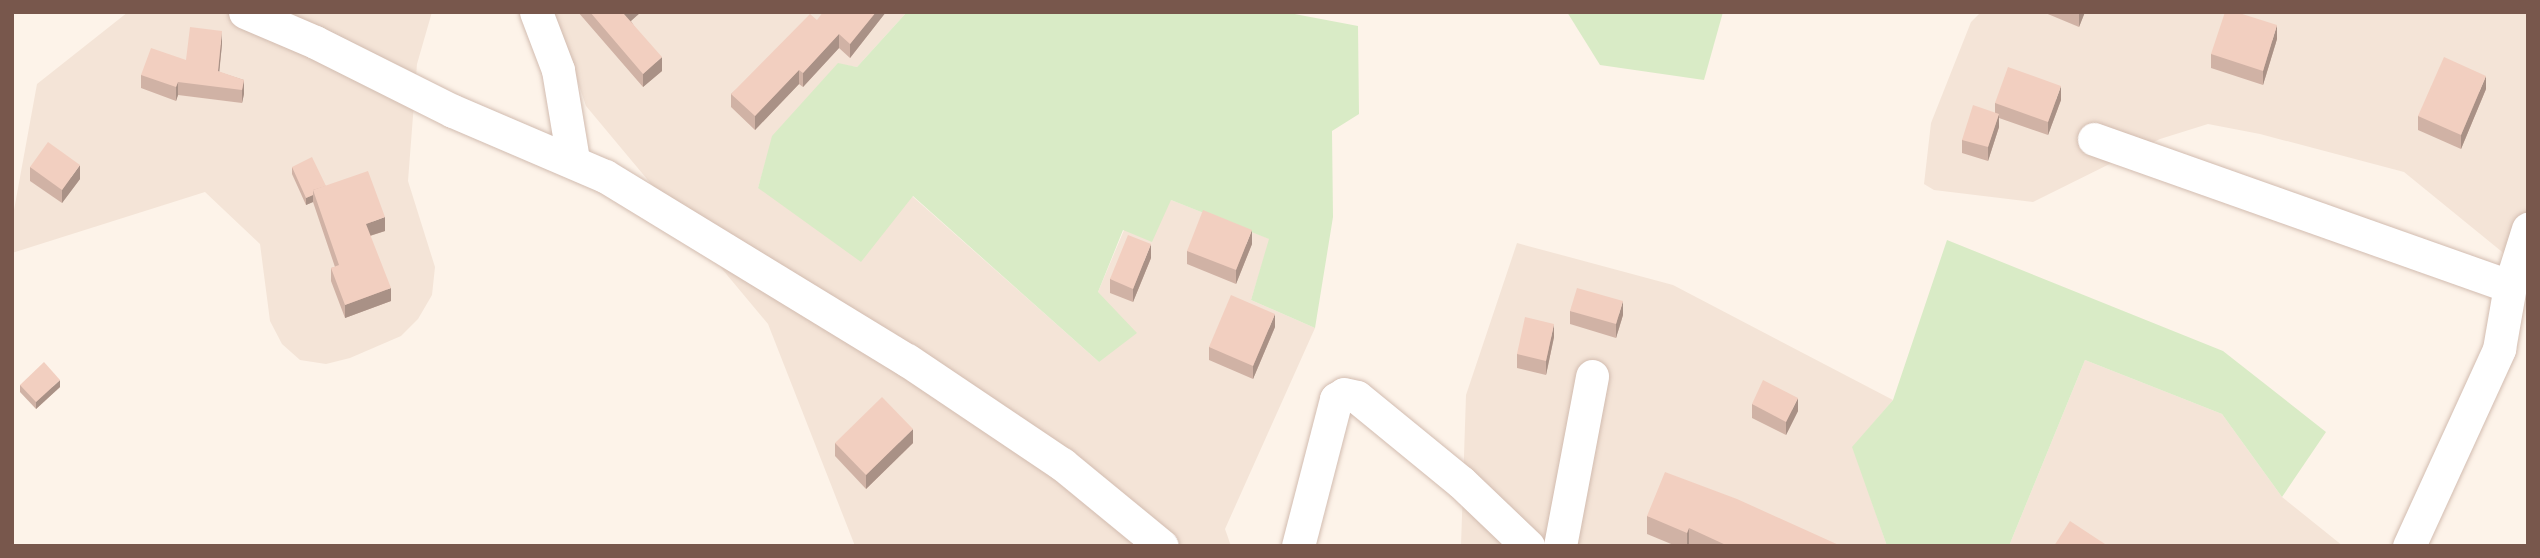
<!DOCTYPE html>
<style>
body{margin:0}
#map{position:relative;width:2540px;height:558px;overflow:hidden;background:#fdf3e9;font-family:Overpass,sans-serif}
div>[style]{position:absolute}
.residential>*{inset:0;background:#f4e4d7}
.green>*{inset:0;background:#d9ebc6}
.roads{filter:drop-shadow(0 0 2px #d2bcb0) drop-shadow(0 0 2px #d2bcb0)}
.minor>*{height:33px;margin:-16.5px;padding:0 16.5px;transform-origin:16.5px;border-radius:16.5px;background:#fff}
.wall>*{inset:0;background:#d0b2a5}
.shaded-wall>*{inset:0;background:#a99186}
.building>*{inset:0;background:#f2cfc0}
span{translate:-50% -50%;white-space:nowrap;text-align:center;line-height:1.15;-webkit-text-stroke:6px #fff7ef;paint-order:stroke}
.frame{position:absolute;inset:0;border:14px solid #78574c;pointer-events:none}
</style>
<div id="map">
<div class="residential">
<i style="clip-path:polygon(128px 12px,432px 12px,417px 64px,408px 181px,435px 267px,432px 295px,418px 319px,401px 336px,350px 358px,326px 364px,300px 360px,282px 344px,270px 321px,260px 244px,205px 192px,12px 253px,12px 221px,37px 84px)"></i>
<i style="clip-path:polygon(554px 12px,907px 12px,857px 67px,838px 64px,773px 136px,758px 188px,912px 196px,1099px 362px,1098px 292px,1124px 230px,1171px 200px,1270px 239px,1251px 300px,1315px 328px,1225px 529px,1231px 546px,855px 546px,768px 324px,586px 106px)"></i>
<i style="clip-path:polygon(1981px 12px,2528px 12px,2528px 273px,2404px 172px,2260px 134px,2208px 124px,2160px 139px,2033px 202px,1934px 190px,1924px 184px,1931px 123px,1971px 22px)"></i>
<i style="clip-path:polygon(1517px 243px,1673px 285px,1893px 400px,1853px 447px,1887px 546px,1461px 546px,1466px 395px)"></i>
<i style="clip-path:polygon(2085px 360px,2222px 414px,2282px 497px,2343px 546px,2009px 546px)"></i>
</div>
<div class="green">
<i style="clip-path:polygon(907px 12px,1284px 12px,1358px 26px,1359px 114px,1332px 131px,1333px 217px,1315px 328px,1251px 300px,1269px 239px,1171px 200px,1152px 242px,1123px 230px,1098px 292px,1137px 333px,1099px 362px,913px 196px,861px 262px,758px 188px,772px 136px,838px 63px,857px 67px)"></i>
<i style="clip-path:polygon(1567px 12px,1723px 12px,1704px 80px,1600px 65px)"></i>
<i style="clip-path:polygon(1947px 240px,2223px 351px,2326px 432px,2282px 497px,2222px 414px,2085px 360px,2009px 546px,1887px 546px,1852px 447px,1893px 400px)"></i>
</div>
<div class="roads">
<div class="minor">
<i style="left:245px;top:12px;width:76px;rotate:23.2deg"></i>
<i style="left:315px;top:42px;width:154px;rotate:26.6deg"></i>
<i style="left:453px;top:111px;width:165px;rotate:23.2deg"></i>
<i style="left:605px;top:176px;width:354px;rotate:31.4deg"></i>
<i style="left:907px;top:360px;width:187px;rotate:33.9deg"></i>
<i style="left:1062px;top:464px;width:129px;rotate:39.4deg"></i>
<i style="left:536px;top:12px;width:62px;rotate:69.2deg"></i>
<i style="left:558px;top:70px;width:91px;rotate:80.5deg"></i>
<i style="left:2094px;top:139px;width:441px;rotate:19.5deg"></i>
<i style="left:1298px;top:546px;width:152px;rotate:-75.5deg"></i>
<i style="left:1336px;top:399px;width:9px;rotate:-32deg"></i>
<i style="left:1344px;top:394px;width:13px;rotate:13deg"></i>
<i style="left:1357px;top:397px;width:134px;rotate:39.3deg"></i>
<i style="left:1461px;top:482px;width:93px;rotate:43.7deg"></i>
<i style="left:1560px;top:546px;width:173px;rotate:-79.3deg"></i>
<i style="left:2409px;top:546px;width:217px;rotate:-65.4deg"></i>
<i style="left:2499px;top:349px;width:64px;rotate:-80.1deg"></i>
<i style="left:2510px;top:286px;width:60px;rotate:-72.5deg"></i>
</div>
</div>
<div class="wall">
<i style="clip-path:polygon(578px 12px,641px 12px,631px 21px,662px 71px,643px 87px)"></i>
<i style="clip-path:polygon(886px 12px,850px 58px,839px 48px,803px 87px,799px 84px,755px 130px,731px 107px,731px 94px,817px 20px)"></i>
<i style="clip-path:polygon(2043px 12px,2085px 12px,2079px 27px)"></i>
<i style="clip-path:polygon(2277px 39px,2263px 85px,2211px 68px,2211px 54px)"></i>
<i style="clip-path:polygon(222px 44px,219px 72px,244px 80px,244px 94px,242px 103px,178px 95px,176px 101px,141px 88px,141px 75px,186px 60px)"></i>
<i style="clip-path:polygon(2486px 89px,2461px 149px,2418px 130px,2418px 116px)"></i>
<i style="clip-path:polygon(2061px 100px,2048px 135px,1999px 118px,1999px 127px,1988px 161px,1962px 153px,1962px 140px,1995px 113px,1995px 103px)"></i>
<i style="clip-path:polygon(30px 167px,80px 179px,62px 203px,30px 181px)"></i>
<i style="clip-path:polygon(292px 167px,326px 186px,385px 231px,370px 236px,391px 301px,345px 318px,331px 281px,331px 268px,335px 267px,313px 202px,306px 205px,292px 174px)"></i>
<i style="clip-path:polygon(1252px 244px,1236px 284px,1187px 264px,1187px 251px)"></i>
<i style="clip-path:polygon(1151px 258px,1133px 302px,1110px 293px,1110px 279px)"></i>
<i style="clip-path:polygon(1570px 311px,1623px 315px,1616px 338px,1570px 324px)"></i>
<i style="clip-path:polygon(1275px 327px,1253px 379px,1209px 360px,1209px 347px)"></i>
<i style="clip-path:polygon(1554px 337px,1546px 375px,1517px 368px,1517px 354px)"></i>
<i style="clip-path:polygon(20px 385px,60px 387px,36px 409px,20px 392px)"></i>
<i style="clip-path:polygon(1752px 404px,1798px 411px,1786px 435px,1752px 418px)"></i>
<i style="clip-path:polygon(835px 443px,913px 443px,866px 489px,835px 456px)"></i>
<i style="clip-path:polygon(1647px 516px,1841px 546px,1676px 546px,1647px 534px)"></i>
</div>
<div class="shaded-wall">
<i style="clip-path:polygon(626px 12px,641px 12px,624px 27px,624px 14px)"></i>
<i style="clip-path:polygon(876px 12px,886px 12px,850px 58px,850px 44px)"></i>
<i style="clip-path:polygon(2079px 12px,2085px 12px,2079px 27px)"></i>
<i style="clip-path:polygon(2277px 25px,2277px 39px,2263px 85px,2263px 71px)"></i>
<i style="clip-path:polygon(222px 31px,222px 44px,218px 85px,218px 71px)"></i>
<i style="clip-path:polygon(839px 34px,839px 48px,803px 87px,803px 73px)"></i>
<i style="clip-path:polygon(662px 57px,662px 71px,643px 87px,643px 74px)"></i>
<i style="clip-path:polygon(799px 70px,799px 84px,755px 130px,755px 116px)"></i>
<i style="clip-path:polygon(2486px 76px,2486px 89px,2461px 149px,2461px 135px)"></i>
<i style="clip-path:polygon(244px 80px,244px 94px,242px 103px,242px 90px)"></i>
<i style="clip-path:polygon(178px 82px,178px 95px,176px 101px,176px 87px)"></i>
<i style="clip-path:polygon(2061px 86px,2061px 100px,2048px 135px,2048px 122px)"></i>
<i style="clip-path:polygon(1999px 114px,1999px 127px,1988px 161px,1988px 147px)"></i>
<i style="clip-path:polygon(80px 165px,80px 179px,62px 203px,62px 190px)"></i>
<i style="clip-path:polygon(313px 195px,313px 202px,306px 205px,306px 198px)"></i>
<i style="clip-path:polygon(385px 217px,385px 231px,366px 237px,366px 224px)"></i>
<i style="clip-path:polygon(1252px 230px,1252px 244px,1236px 284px,1236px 270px)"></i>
<i style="clip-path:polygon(1151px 244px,1151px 258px,1133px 302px,1133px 289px)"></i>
<i style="clip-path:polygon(391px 288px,391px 301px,345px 318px,345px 305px)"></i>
<i style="clip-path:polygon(1623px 301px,1623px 315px,1616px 338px,1616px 324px)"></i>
<i style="clip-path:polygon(1275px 314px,1275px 327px,1253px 379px,1253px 366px)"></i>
<i style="clip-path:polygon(1554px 324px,1554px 337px,1546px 375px,1546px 361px)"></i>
<i style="clip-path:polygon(60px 380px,60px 387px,36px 409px,36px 402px)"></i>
<i style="clip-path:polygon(1798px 398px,1798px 411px,1786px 435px,1786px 422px)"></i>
<i style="clip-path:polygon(913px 429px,913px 443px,866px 489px,866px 475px)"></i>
<i style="clip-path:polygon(1689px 528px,1689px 545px,1687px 546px,1687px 533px)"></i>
</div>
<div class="building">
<i style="clip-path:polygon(590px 12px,626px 12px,624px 14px,662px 57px,643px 74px)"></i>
<i style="clip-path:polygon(823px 12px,876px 12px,850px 44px,839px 34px,803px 73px,799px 70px,755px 116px,731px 94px,810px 14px,817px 20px)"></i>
<i style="clip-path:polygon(2225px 12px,2236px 12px,2277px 25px,2263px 71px,2211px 54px)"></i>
<i style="clip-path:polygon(190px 27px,222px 31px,218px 71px,244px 80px,242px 90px,178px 82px,176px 87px,141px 75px,151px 48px,186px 60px)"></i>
<i style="clip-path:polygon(2444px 57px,2486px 76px,2461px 135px,2418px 116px)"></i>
<i style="clip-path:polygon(2008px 67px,2061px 86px,2048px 122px,1995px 103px)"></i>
<i style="clip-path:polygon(1973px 105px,1999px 114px,1988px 147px,1962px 140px)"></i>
<i style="clip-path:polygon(48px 142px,80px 165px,62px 190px,30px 167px)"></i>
<i style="clip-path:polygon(312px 157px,326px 186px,313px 190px,313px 195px,306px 198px,292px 167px)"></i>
<i style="clip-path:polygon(368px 171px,385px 217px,366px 224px,391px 288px,345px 305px,331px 268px,339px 265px,313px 190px)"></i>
<i style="clip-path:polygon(1203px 210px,1252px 230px,1236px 270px,1187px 251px)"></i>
<i style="clip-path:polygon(1128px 235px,1151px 244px,1133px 289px,1110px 279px)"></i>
<i style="clip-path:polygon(1577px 288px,1623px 301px,1616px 324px,1570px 311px)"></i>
<i style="clip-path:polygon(1231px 295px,1275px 314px,1253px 366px,1209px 347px)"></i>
<i style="clip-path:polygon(1525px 317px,1554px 324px,1546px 361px,1517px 354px)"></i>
<i style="clip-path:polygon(44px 362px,60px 380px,36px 402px,20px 385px)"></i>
<i style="clip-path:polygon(1763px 380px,1798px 398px,1786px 422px,1752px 404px)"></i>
<i style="clip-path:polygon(882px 397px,913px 429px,866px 475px,835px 443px)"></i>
<i style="clip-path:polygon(1665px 472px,1737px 499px,1841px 546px,1728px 546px,1689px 528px,1687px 533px,1647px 516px)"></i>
<i style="clip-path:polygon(2070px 521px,2108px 546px,2054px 546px)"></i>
</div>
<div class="frame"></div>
</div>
